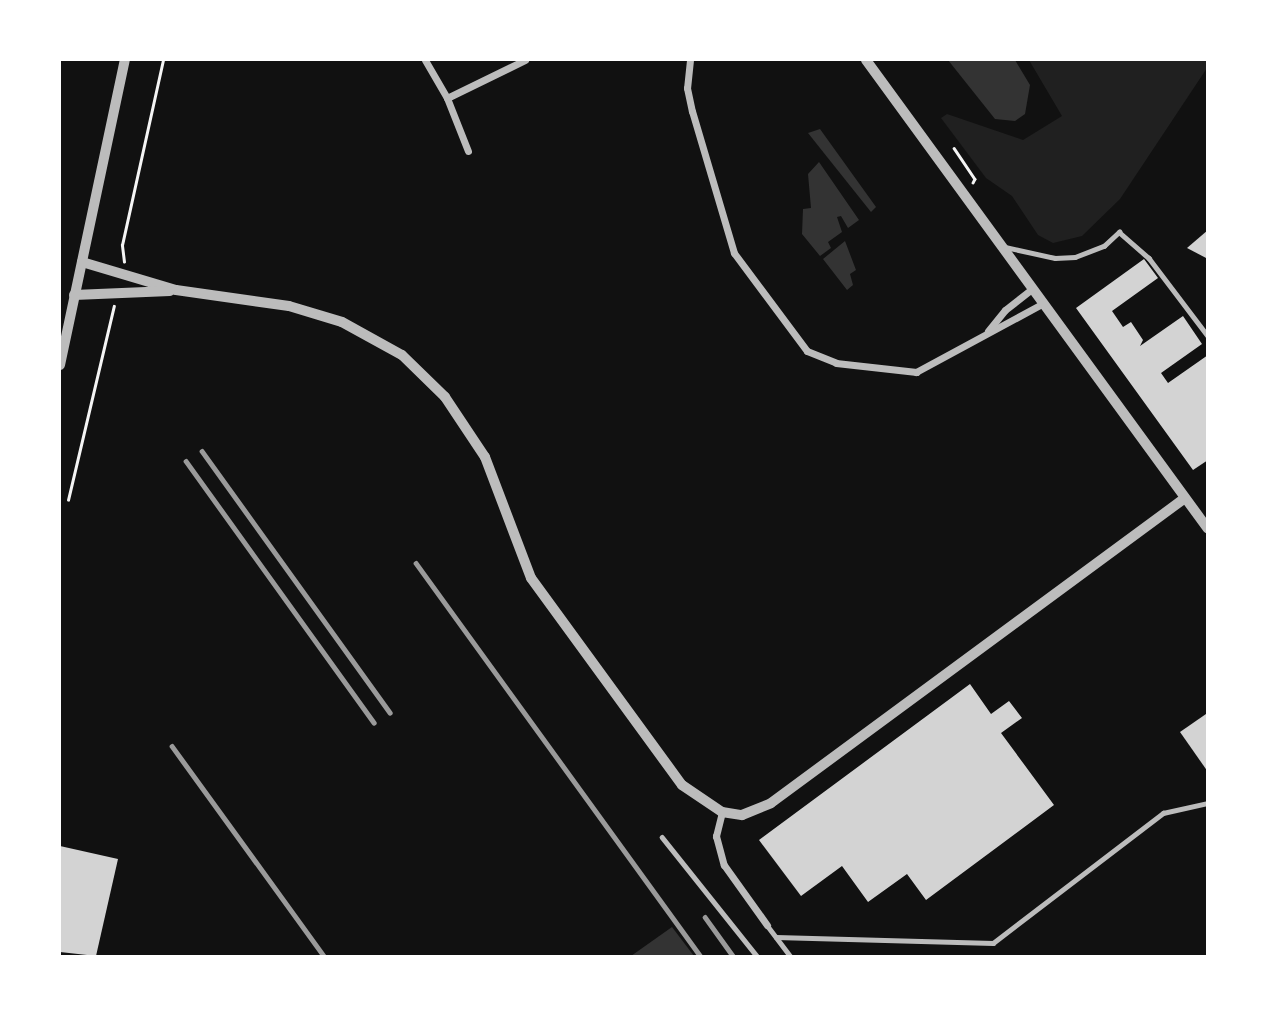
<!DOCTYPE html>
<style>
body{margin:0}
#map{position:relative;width:1267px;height:1016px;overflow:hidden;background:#111;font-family:Ubuntu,sans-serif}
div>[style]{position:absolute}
.green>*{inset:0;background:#202020}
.water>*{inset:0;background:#333}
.building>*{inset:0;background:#d3d3d3}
.path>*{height:2.5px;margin:-1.25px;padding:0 1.25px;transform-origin:1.25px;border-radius:1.25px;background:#f5f5f5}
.service>*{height:4.5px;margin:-2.25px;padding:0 2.25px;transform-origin:2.25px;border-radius:2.25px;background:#bcbcbc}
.minor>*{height:7px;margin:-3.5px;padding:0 3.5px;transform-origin:3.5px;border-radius:3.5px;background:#bcbcbc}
.tertiary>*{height:10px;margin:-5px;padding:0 5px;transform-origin:5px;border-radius:5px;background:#bcbcbc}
.rail>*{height:4.5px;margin:-2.25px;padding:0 2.25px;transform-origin:2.25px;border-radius:2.25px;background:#9a9a9a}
span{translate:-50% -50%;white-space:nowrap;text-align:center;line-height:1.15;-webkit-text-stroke:6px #fff;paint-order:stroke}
.frame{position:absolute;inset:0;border:61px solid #fff;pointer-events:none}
</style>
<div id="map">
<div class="green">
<i style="clip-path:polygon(1029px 60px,1207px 60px,1207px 68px,1120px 199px,1082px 236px,1053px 243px,1038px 235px,1012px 196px,986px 178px,941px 118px,947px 114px,1023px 140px,1062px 116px)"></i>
</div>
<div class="water">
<i style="clip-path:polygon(948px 60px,1015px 60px,1030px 85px,1025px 114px,1015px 121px,995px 119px)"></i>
<i style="clip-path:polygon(820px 129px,876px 207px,871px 212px,808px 133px)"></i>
<i style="clip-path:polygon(819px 162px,859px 220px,848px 228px,841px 216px,837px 217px,842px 232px,828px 242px,831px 248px,820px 256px,802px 234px,803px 209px,811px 208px,808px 174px)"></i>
<i style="clip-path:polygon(845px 241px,856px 270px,850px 274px,853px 285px,847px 290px,823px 259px)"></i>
<i style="clip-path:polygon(672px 927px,694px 956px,631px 956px)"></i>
</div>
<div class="building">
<i style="clip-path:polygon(1208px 230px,1208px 259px,1187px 248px)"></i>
<i style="clip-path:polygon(1144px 259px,1158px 278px,1112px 311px,1123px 327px,1131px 322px,1143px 340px,1140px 346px,1183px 316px,1202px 344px,1161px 373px,1168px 383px,1208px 355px,1208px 460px,1193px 470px,1076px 308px)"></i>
<i style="clip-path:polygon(970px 684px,991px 714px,1009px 701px,1022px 718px,1001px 733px,1054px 805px,926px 900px,907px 874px,868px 902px,842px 866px,801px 896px,759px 840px)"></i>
<i style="clip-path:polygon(1206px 714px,1208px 716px,1208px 772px,1180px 732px)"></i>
<i style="clip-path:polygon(60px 846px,118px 859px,96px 956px,60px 952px)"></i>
</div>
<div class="path">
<i style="left:954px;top:148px;width:37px;rotate:56deg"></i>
<i style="left:975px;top:179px;width:4px;rotate:117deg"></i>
<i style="left:124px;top:262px;width:17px;rotate:-97deg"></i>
<i style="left:122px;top:245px;width:189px;rotate:-77.5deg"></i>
<i style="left:68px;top:500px;width:199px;rotate:-76.7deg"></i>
</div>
<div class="service">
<i style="left:1005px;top:247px;width:51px;rotate:12.4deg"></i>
<i style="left:1055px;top:258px;width:20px;rotate:-3deg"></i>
<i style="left:1075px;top:257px;width:31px;rotate:-21deg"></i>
<i style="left:1104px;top:246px;width:21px;rotate:-43deg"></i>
<i style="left:1119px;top:232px;width:40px;rotate:41deg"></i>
<i style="left:1149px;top:258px;width:98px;rotate:52.9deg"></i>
<i style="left:662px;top:837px;width:152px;rotate:51.4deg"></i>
<i style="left:767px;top:925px;width:39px;rotate:53deg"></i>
<i style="left:776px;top:937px;width:217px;rotate:1.6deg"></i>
<i style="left:993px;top:943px;width:214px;rotate:-37.4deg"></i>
<i style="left:1163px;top:813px;width:46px;rotate:-12.5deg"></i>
</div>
<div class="minor">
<i style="left:425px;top:60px;width:44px;rotate:59.9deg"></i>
<i style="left:447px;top:98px;width:57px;rotate:68.4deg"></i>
<i style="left:690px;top:60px;width:28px;rotate:96deg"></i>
<i style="left:687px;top:88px;width:24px;rotate:78deg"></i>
<i style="left:692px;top:111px;width:148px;rotate:73.5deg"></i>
<i style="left:734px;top:253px;width:122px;rotate:53.3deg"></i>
<i style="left:807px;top:351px;width:31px;rotate:22deg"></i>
<i style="left:836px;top:363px;width:81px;rotate:6.4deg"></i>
<i style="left:916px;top:372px;width:143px;rotate:-28.4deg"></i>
<i style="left:447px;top:98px;width:87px;rotate:-26deg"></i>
<i style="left:988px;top:331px;width:27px;rotate:-51deg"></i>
<i style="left:1005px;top:310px;width:34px;rotate:-38deg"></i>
<i style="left:722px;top:812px;width:25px;rotate:104deg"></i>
<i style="left:716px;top:836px;width:30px;rotate:75deg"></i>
<i style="left:724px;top:865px;width:74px;rotate:54.4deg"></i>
</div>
<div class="tertiary">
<i style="left:866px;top:60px;width:580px;rotate:53.9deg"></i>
<i style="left:82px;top:262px;width:98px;rotate:16.6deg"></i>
<i style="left:176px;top:290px;width:114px;rotate:8.1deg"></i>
<i style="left:289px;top:306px;width:55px;rotate:16.8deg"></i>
<i style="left:342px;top:322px;width:68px;rotate:28.8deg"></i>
<i style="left:402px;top:355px;width:60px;rotate:44.3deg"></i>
<i style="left:445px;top:397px;width:72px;rotate:56.3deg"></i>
<i style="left:485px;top:457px;width:129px;rotate:69.2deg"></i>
<i style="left:531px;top:578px;width:256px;rotate:53.9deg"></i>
<i style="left:682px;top:785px;width:48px;rotate:34deg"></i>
<i style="left:722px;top:812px;width:20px;rotate:9deg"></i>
<i style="left:742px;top:815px;width:31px;rotate:-22deg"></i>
<i style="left:771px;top:803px;width:514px;rotate:-36.38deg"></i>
<i style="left:74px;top:295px;width:96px;rotate:-2.4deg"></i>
<i style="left:60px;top:365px;width:312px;rotate:-78deg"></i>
</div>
<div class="rail">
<i style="left:202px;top:451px;width:322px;rotate:54.3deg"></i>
<i style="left:186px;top:461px;width:322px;rotate:54.3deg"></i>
<i style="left:416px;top:563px;width:485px;rotate:54.1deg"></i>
<i style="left:172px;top:746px;width:259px;rotate:54.1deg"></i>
<i style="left:705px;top:917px;width:48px;rotate:54.3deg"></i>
</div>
<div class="frame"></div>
</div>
